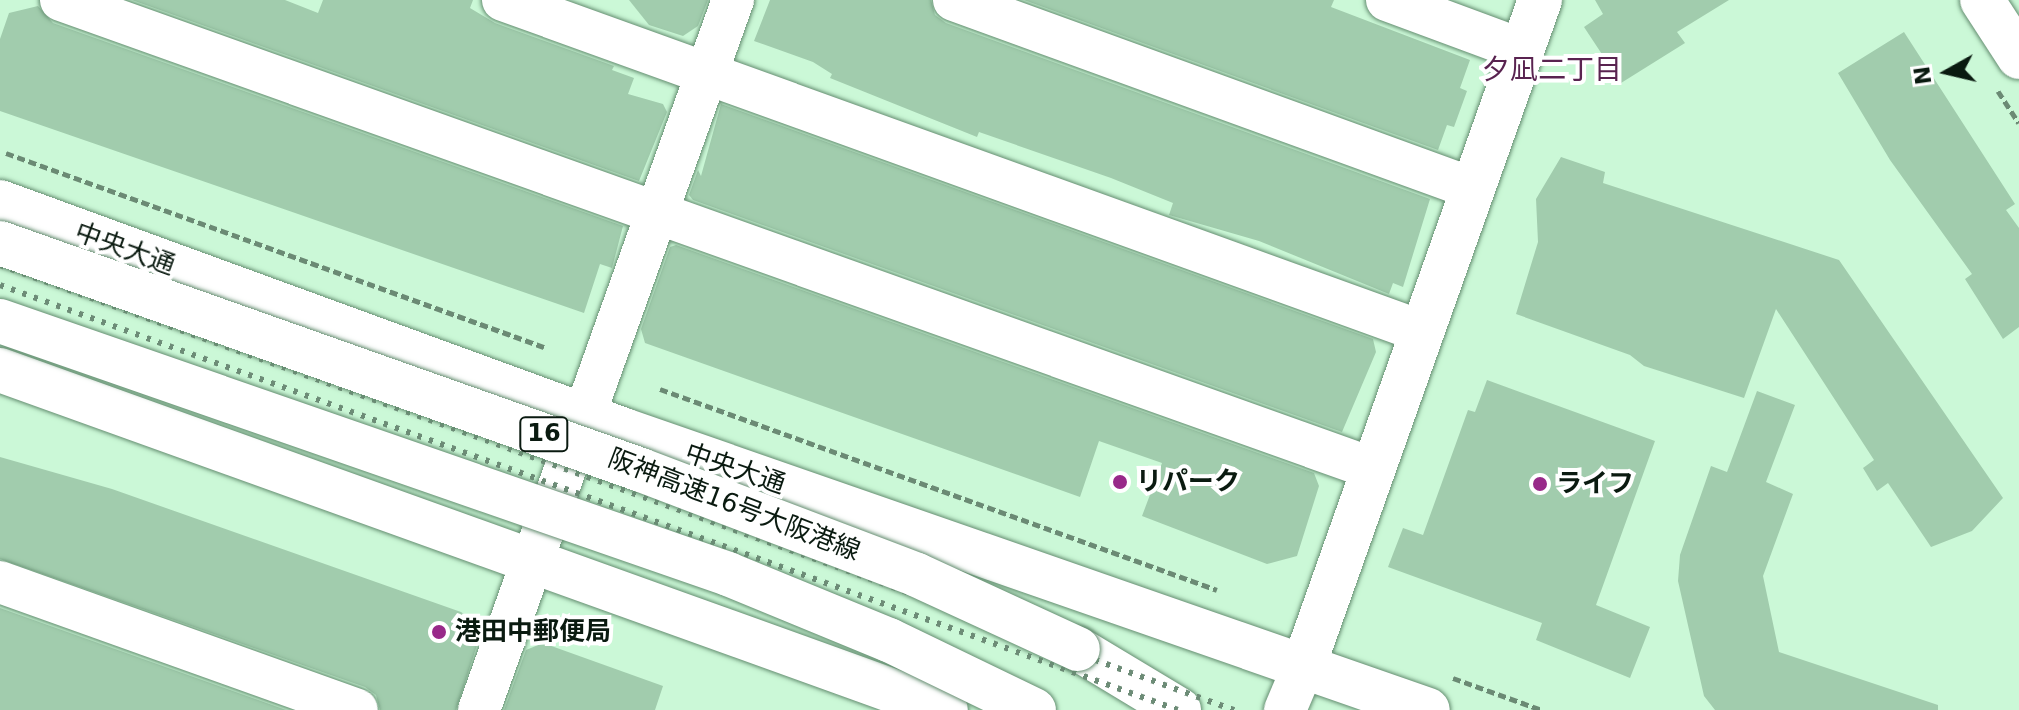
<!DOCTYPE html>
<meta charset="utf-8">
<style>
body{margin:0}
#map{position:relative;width:2019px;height:710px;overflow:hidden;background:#cbf8d7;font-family:"DejaVu Sans","Noto Sans JP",sans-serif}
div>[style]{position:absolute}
.building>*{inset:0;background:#a1ccad}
.path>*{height:5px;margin-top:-2.5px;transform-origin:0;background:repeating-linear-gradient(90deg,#6b8a74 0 8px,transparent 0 12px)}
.roads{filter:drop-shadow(0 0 2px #648d70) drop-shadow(0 0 2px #648d70)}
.minor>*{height:42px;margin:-21px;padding:0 21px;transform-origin:21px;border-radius:21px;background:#fff}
.tertiary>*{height:44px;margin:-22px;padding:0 22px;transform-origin:22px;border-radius:22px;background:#fff}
.primary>*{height:44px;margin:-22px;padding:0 22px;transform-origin:22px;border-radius:22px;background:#fff}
.trunk>*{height:44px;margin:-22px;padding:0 22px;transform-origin:22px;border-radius:22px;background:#fff}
.motorway>*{height:44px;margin:-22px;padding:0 22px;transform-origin:22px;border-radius:22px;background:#fff}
.rail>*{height:6px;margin-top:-3px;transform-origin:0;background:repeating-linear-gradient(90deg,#6d8c77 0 4px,transparent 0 12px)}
.bridges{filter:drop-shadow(0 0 2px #648d70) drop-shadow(0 0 2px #648d70)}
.motorway-bridge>*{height:44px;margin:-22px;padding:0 22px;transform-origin:22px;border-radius:22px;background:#fff}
.dots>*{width:22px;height:22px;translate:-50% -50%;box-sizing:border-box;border:4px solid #fff;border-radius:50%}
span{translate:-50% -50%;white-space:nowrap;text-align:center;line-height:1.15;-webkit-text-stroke:8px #fff;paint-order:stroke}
.shield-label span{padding:2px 6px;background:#fff;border:2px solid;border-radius:6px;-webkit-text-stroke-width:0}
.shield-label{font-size:24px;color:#0a1a10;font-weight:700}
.street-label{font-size:26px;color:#0a1a10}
.poi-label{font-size:26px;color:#0a1a10;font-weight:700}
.left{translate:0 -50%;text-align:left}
.neighbourhood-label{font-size:28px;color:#592350}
.north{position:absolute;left:1907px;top:32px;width:80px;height:80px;-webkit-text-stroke:6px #fff;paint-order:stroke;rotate:262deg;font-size:22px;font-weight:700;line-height:32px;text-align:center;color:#0a1a10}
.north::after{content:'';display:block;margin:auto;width:28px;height:36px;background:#0a1a10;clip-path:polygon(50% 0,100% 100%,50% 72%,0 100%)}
</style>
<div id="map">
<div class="building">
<i style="clip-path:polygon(132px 0,285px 0,318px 13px,323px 0,473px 0,470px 8px,495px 23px,614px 66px,612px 70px,634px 78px,628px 94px,663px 104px,667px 112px,639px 181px)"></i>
<i style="clip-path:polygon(629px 0,708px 0,698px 26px,683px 36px,649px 25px)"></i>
<i style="clip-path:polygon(770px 0,931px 0,935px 15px,946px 23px,1430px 199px,1403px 287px,1393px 283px,1389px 294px,1259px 241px,1169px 215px,1173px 203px,1111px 178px,979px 132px,977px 137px,830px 78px,832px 74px,813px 62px,754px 41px)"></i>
<i style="clip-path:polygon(1024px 0,1334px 0,1331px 7px,1470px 60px,1460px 88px,1467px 91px,1454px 127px,1447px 125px,1438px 150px)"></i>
<i style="clip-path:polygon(1595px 0,1729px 0,1677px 32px,1685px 43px,1621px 83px,1584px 27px,1603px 14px)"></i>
<i style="clip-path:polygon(38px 6px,53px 23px,623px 226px,612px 268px,600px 264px,584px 313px,0 111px,0 39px,9px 13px)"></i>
<i style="clip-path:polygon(1904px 32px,2015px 204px,2006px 210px,2019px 228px,2019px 327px,2003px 339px,1965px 279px,1972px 274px,1890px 160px,1838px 73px)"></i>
<i style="clip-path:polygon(721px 104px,1373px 339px,1376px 352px,1342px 432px,693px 200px,689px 195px,698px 170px,701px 176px)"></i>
<i style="clip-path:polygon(1561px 157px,1605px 172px,1603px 183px,1839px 260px,2003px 498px,1972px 531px,1931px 547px,1888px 483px,1877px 491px,1863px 468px,1874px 460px,1776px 309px,1744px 398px,1644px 366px,1630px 355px,1516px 314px,1538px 242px,1536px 199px)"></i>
<i style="clip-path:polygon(676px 245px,1314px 473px,1319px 486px,1297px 556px,1267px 564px,1142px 516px,1162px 463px,1099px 441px,1080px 497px,645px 343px,641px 329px,670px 247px)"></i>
<i style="clip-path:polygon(1487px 380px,1655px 441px,1596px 605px,1650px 627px,1630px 678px,1536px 640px,1542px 623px,1388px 567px,1403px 528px,1423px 535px,1468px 410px,1475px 412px)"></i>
<i style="clip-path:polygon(1757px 391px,1795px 405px,1766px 482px,1793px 494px,1763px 576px,1779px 652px,1938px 705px,1938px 710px,1715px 710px,1704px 696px,1678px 581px,1680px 555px,1711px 466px,1727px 472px)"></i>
<i style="clip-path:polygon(0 457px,112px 489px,461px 612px,474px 621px,478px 642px,456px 710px,380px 710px,376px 695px,365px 687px,0 559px)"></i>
<i style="clip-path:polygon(0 608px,286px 710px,0 710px)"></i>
<i style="clip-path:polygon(543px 643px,663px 686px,655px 710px,504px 710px,526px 650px)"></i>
</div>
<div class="path">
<i style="left:1998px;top:91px;width:38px;rotate:57deg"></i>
<i style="left:6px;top:153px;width:572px;rotate:19.83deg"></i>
<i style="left:660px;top:389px;width:592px;rotate:19.84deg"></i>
<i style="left:1453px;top:678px;width:95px;rotate:19.8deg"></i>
</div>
<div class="roads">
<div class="minor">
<i style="left:61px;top:0;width:1394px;rotate:19.66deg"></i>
<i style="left:503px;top:0;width:978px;rotate:19.84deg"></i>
<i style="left:954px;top:0;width:553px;rotate:19.97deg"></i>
<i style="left:1387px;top:0;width:144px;rotate:20.3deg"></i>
<i style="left:0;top:582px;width:379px;rotate:19.7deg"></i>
<i style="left:479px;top:710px;width:754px;rotate:-70.32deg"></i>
<i style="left:1285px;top:710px;width:49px;rotate:-67.1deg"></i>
</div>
<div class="tertiary">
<i style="left:1304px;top:665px;width:706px;rotate:-70.46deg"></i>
</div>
<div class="primary">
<i style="left:0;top:202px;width:664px;rotate:20.07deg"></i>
<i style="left:624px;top:430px;width:851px;rotate:19.2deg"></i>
<i style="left:0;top:370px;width:1005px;rotate:19.77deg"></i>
</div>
<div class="trunk">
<i style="left:1982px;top:0;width:68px;rotate:57deg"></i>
</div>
<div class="motorway">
<i style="left:1078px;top:649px;width:118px;rotate:31.1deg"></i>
</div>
</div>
<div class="rail">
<i style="left:0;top:265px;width:1312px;rotate:19.83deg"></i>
<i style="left:0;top:285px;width:1252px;rotate:19.84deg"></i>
</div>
<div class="bridges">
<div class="motorway-bridge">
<i style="left:0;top:243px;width:680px;rotate:19.5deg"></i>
<i style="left:641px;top:470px;width:295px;rotate:20.8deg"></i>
<i style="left:917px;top:575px;width:177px;rotate:24.7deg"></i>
<i style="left:0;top:321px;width:771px;rotate:19.16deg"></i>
<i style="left:728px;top:574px;width:174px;rotate:22.3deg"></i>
<i style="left:889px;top:640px;width:161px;rotate:25.8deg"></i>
</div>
</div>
<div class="dots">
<i style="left:1120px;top:482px;background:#982989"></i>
<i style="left:1540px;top:484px;background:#982989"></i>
<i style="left:439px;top:632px;background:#982989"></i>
</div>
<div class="shield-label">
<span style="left:544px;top:434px">16</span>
</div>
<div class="street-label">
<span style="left:125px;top:249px;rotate:20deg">中央大通</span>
<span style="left:735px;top:469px;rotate:19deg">中央大通</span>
<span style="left:734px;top:505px;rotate:21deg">阪神高速16号大阪港線</span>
</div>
<div class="poi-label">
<span class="left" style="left:1136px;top:482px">リパーク</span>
<span class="left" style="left:1556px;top:484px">ライフ</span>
<span class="left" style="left:455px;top:632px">港田中郵便局</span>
</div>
<div class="neighbourhood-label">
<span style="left:1552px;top:70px">夕凪二丁目</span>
</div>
<div class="north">N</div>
</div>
